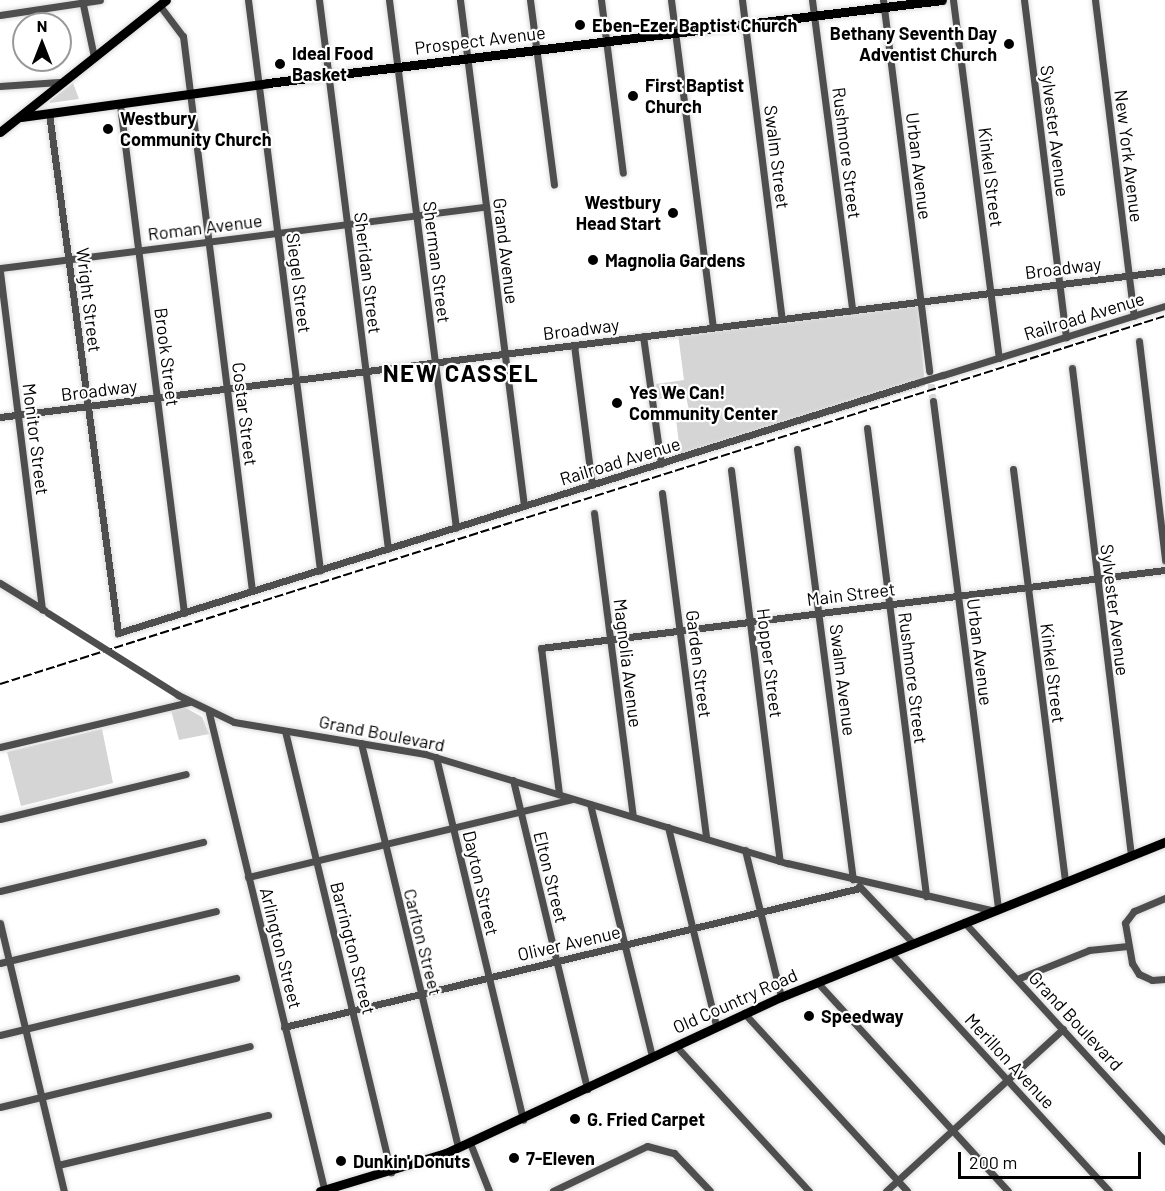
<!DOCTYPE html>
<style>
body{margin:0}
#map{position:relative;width:1165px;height:1191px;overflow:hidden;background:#fff;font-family:Barlow,sans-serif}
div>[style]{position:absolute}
.green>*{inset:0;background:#d5d5d5}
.minor-tunnel>*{height:7px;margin-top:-3.5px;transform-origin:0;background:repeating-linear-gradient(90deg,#d9d9d9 0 7px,transparent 0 10.5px)}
.roads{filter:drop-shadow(0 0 2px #dbdbdb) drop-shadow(0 0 2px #dbdbdb)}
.minor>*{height:7px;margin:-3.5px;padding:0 3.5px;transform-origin:3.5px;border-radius:3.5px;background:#4e4e4e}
.major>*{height:9px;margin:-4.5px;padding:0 4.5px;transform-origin:4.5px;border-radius:4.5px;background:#000}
.rail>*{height:1.5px;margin-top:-0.75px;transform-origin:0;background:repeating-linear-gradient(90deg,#000 0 9px,transparent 0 12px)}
.minor-bridge>*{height:7px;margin:-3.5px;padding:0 3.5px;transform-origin:3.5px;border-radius:3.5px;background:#4e4e4e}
.dots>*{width:16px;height:16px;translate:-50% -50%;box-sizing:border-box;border:3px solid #fff;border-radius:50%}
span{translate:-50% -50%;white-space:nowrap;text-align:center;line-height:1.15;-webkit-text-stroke:4.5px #fff;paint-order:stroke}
.poi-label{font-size:18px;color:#000;font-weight:700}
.left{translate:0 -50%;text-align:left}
.right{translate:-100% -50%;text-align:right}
.street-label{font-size:18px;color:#000}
.district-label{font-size:24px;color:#000;font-weight:700;letter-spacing:1.5px}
.north{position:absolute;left:12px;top:12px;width:60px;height:60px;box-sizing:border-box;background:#fff;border:2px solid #999;border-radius:50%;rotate:0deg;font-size:16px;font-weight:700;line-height:24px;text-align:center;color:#000}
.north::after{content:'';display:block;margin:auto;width:21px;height:27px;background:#000;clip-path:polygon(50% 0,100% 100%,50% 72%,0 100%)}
.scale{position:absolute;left:958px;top:1152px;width:183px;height:27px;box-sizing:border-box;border:3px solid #000;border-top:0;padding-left:8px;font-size:18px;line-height:21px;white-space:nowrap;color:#000;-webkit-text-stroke:4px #fff;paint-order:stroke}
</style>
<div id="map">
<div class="green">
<i style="clip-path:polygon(73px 83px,79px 99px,50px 103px,50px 101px)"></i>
<i style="clip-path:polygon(918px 305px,925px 386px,681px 461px,676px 419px,690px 416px,686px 396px,657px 399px,656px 384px,684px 380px,678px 334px)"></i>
<i style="clip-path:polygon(184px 707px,202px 717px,209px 734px,179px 740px,171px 710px)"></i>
<i style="clip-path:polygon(102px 729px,113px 783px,21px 806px,7px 752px)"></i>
</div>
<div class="minor-tunnel">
<i style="left:930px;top:373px;width:28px;rotate:84deg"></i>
</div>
<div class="roads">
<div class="minor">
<i style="left:82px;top:0;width:58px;rotate:78.1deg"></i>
<i style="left:248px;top:0;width:575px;rotate:82.8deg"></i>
<i style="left:319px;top:0;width:553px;rotate:82.84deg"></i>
<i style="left:389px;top:0;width:532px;rotate:82.77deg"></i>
<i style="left:460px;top:0;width:510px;rotate:82.79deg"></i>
<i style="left:530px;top:0;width:186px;rotate:82.6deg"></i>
<i style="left:601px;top:0;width:174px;rotate:82.8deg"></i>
<i style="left:671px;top:0;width:330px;rotate:82.7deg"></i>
<i style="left:742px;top:0;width:321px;rotate:82.9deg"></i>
<i style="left:812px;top:0;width:313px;rotate:82.6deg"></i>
<i style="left:883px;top:0;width:374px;rotate:82.9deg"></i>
<i style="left:953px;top:0;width:361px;rotate:82.7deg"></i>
<i style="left:1024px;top:0;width:340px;rotate:82.9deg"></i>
<i style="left:1095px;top:0;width:318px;rotate:83deg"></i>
<i style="left:160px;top:6px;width:38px;rotate:53deg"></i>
<i style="left:183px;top:36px;width:559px;rotate:82.91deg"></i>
<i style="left:0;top:15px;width:101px;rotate:-8.5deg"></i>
<i style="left:0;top:86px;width:59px;rotate:-3.9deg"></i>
<i style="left:120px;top:105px;width:512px;rotate:82.82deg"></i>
<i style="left:49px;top:113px;width:525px;rotate:82.44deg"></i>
<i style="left:118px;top:633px;width:836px;rotate:-17.39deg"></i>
<i style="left:0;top:268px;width:490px;rotate:-7.2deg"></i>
<i style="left:0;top:272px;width:340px;rotate:82.9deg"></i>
<i style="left:643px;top:336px;width:129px;rotate:82deg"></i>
<i style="left:1139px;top:341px;width:221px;rotate:83.2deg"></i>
<i style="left:574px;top:345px;width:141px;rotate:82.7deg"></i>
<i style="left:1072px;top:368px;width:491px;rotate:83.1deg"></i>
<i style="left:943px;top:375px;width:232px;rotate:-17.3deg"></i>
<i style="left:933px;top:401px;width:511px;rotate:82.69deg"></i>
<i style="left:0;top:417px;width:1174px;rotate:-7.14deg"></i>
<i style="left:867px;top:428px;width:472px;rotate:82.8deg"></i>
<i style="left:797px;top:449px;width:434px;rotate:82.6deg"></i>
<i style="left:1013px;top:469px;width:416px;rotate:82.8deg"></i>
<i style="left:731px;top:470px;width:394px;rotate:82.9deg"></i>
<i style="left:662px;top:493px;width:348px;rotate:82.7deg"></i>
<i style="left:594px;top:513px;width:305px;rotate:82.7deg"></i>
<i style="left:0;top:583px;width:52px;rotate:31.5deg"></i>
<i style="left:178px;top:695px;width:62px;rotate:25.7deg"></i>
<i style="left:234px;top:722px;width:194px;rotate:9.5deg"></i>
<i style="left:425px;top:754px;width:378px;rotate:16.8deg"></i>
<i style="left:787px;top:863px;width:209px;rotate:13deg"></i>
<i style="left:209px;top:713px;width:491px;rotate:76.4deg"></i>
<i style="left:285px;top:731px;width:454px;rotate:76.5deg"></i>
<i style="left:361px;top:743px;width:416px;rotate:76.5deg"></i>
<i style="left:0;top:747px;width:194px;rotate:-13.4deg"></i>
<i style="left:436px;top:757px;width:373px;rotate:76.5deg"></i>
<i style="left:513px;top:780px;width:318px;rotate:76.5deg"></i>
<i style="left:559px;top:794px;width:147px;rotate:-97deg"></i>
<i style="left:541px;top:648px;width:629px;rotate:-7.13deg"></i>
<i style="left:590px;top:804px;width:260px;rotate:76.2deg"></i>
<i style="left:0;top:819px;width:191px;rotate:-13.6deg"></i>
<i style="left:668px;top:827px;width:205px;rotate:76.4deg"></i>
<i style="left:745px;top:850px;width:151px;rotate:76.2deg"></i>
<i style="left:248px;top:877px;width:333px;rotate:-13.5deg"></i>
<i style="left:859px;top:886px;width:79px;rotate:46.5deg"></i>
<i style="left:0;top:891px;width:209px;rotate:-13.6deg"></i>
<i style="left:1165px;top:898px;width:34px;rotate:157deg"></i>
<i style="left:1134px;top:911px;width:15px;rotate:127deg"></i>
<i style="left:1125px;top:923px;width:41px;rotate:80.1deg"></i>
<i style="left:1132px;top:963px;width:13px;rotate:58deg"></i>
<i style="left:1139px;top:974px;width:14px;rotate:25deg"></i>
<i style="left:1152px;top:980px;width:13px;rotate:-4deg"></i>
<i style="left:964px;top:922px;width:297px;rotate:47.5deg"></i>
<i style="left:0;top:923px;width:276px;rotate:76.6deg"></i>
<i style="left:890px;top:952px;width:324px;rotate:47.5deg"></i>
<i style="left:0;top:963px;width:222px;rotate:-13.5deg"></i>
<i style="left:1017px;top:979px;width:78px;rotate:-21.9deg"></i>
<i style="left:1089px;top:950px;width:39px;rotate:-6deg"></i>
<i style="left:817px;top:982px;width:283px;rotate:47.6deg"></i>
<i style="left:744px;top:1013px;width:241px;rotate:47.5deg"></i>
<i style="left:284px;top:1027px;width:593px;rotate:-13.57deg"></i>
<i style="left:0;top:1035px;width:243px;rotate:-13.6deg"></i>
<i style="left:676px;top:1046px;width:197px;rotate:47.5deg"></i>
<i style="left:0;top:1107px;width:257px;rotate:-13.7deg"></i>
<i style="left:470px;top:1143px;width:52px;rotate:68.4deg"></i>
<i style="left:58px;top:1165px;width:216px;rotate:-13.4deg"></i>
<i style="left:553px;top:1191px;width:104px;rotate:-25.6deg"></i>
<i style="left:647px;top:1146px;width:28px;rotate:15deg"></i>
<i style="left:674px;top:1153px;width:52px;rotate:46.5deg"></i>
<i style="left:886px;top:1191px;width:240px;rotate:-42.5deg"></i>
</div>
<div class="major">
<i style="left:21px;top:117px;width:249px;rotate:-7.8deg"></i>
<i style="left:268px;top:83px;width:679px;rotate:-7.02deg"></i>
<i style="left:0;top:132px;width:212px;rotate:-38.5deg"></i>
<i style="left:320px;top:1191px;width:132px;rotate:-16.8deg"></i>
<i style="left:446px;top:1153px;width:370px;rotate:-25deg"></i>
<i style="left:781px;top:997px;width:414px;rotate:-22deg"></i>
</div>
</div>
<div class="rail">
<i style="left:0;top:684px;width:1222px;rotate:-17.53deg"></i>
</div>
<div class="minor-bridge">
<i style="left:916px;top:383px;width:28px;rotate:-17deg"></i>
<i style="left:48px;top:613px;width:154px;rotate:32.2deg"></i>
</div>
<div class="dots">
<i style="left:580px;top:25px;background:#000"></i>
<i style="left:1009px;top:44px;background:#000"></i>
<i style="left:280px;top:64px;background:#000"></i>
<i style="left:633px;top:96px;background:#000"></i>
<i style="left:108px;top:129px;background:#000"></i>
<i style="left:673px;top:213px;background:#000"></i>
<i style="left:593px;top:260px;background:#000"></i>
<i style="left:617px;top:403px;background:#000"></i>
<i style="left:809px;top:1016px;background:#000"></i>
<i style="left:575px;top:1119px;background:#000"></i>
<i style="left:514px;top:1158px;background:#000"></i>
<i style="left:341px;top:1161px;background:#000"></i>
</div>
<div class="poi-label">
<span class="left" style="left:592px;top:25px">Eben-Ezer Baptist Church</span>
<span class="right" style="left:997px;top:44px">Bethany Seventh Day<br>Adventist Church</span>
<span class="left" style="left:292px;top:64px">Ideal Food<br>Basket</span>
<span class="left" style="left:645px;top:96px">First Baptist<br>Church</span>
<span class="left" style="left:120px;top:129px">Westbury<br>Community Church</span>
<span class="right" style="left:661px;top:213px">Westbury<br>Head Start</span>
<span class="left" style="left:605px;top:260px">Magnolia Gardens</span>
<span class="left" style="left:629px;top:403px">Yes We Can!<br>Community Center</span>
<span class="left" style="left:821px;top:1016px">Speedway</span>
<span class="left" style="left:587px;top:1119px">G. Fried Carpet</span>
<span class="left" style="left:526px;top:1158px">7-Eleven</span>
<span class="left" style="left:353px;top:1161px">Dunkin' Donuts</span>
</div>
<div class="street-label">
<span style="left:480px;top:40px;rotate:-7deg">Prospect Avenue</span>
<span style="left:1055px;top:131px;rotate:83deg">Sylvester Avenue</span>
<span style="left:847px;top:153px;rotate:83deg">Rushmore Street</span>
<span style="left:1129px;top:156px;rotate:83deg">New York Avenue</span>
<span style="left:777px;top:157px;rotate:83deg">Swalm Street</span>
<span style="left:919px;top:166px;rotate:83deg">Urban Avenue</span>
<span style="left:991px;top:177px;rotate:83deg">Kinkel Street</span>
<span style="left:205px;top:227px;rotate:-7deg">Roman Avenue</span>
<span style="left:506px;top:251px;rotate:83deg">Grand Avenue</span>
<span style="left:437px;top:262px;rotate:83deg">Sherman Street</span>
<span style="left:1063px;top:268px;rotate:-7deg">Broadway</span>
<span style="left:368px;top:273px;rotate:83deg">Sheridan Street</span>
<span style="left:299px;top:283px;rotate:83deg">Siegel Street</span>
<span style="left:89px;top:300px;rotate:83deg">Wright Street</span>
<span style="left:1084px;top:316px;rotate:-17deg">Railroad Avenue</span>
<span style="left:581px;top:329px;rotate:-7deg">Broadway</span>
<span style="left:167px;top:357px;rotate:83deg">Brook Street</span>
<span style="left:99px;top:390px;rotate:-7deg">Broadway</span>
<span style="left:245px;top:414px;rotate:83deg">Costar Street</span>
<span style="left:36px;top:439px;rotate:83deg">Monitor Street</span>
<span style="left:620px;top:461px;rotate:-17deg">Railroad Avenue</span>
<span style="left:851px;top:594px;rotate:-7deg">Main Street</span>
<span style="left:1115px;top:610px;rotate:83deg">Sylvester Avenue</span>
<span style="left:980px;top:652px;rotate:83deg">Urban Avenue</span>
<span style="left:628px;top:663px;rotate:83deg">Magnolia Avenue</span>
<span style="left:770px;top:663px;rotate:83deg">Hopper Street</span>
<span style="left:699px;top:664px;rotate:83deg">Garden Street</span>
<span style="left:1053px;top:673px;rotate:83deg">Kinkel Street</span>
<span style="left:913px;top:678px;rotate:83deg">Rushmore Street</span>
<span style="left:843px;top:680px;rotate:83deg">Swalm Avenue</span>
<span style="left:382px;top:733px;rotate:11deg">Grand Boulevard</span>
<span style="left:551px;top:877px;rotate:76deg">Elton Street</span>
<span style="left:481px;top:883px;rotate:77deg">Dayton Street</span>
<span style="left:423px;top:942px;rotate:76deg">Carlton Street</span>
<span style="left:569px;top:943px;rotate:-13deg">Oliver Avenue</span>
<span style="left:281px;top:948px;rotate:76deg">Arlington Street</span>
<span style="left:353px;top:948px;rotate:76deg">Barrington Street</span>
<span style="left:735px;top:1001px;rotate:-24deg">Old Country Road</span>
<span style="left:1076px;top:1021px;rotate:47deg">Grand Boulevard</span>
<span style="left:1010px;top:1061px;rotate:47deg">Merillon Avenue</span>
</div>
<div class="district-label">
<span style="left:461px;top:373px">NEW CASSEL</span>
</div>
<div class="north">N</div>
<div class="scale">200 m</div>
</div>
